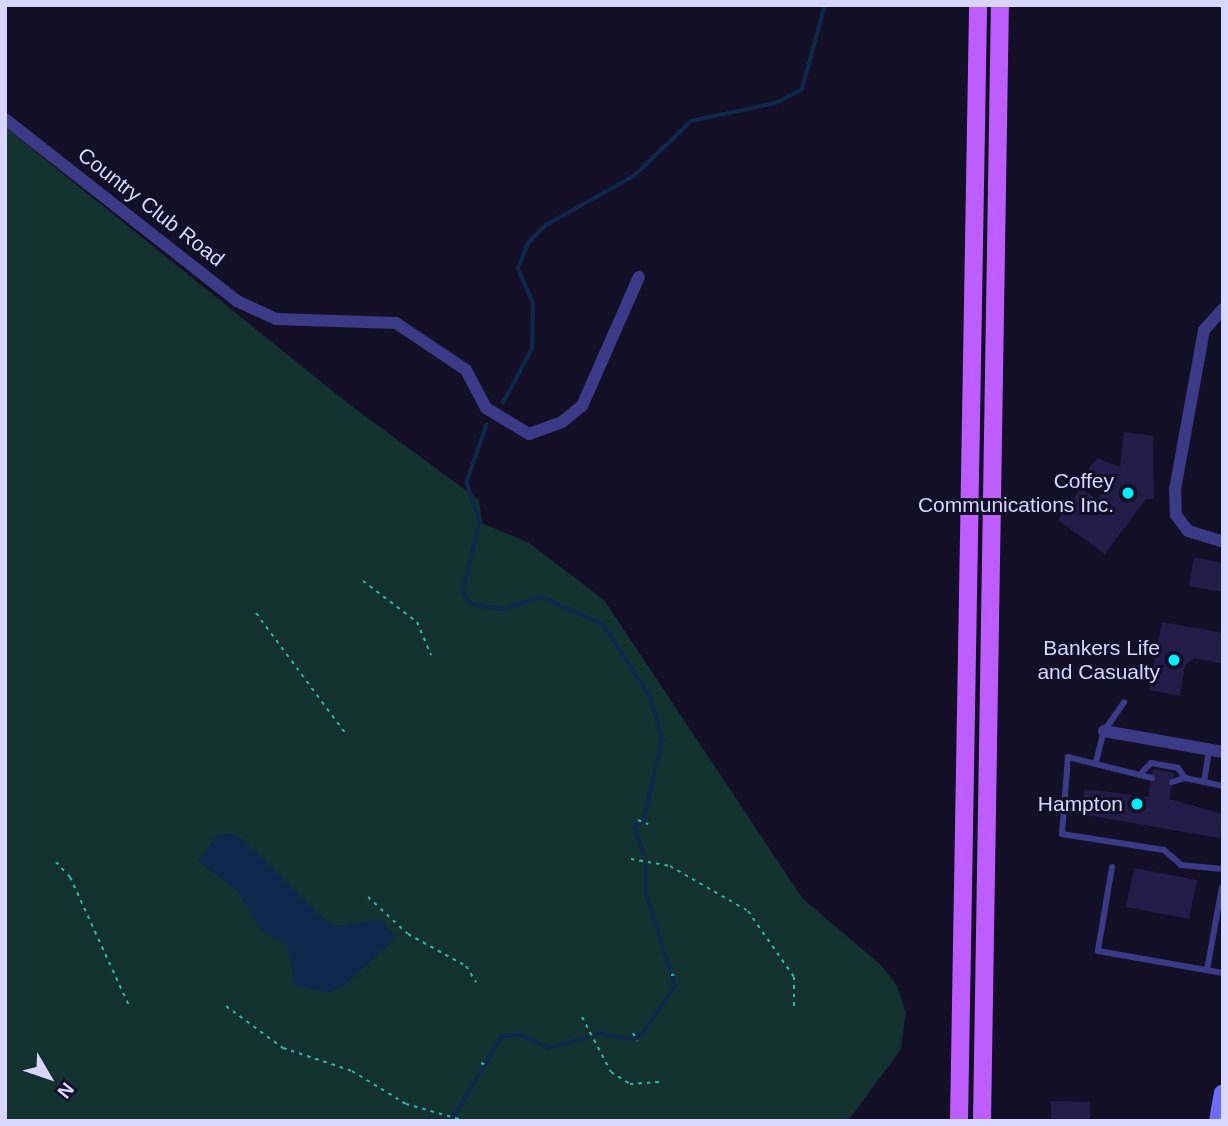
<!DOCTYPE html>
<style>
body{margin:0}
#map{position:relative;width:1228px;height:1126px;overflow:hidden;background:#130f27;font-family:Helvetica,sans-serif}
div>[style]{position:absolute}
.green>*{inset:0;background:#12312f}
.water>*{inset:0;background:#0e284c}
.stream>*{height:3.5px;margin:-1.75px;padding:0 1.75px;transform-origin:1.75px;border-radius:1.75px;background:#0e284c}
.building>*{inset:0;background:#231b48}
.path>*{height:2px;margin-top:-1px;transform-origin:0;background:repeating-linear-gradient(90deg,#2fb9ac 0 3.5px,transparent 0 8.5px)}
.service>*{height:6px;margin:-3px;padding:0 3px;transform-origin:3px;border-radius:3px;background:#3a3a86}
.minor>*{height:12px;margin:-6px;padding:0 6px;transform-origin:6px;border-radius:6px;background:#3a3a86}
.secondary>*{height:18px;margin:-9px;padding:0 9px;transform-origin:9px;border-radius:9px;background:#6c6dff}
.primary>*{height:18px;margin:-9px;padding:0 9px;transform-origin:9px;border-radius:9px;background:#bd5cff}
.dots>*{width:19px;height:19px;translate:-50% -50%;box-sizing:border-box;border:4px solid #130f27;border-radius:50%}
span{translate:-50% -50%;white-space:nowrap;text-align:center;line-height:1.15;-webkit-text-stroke:6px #130f27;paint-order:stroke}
.street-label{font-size:21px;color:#d8d5ff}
.poi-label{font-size:21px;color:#d8d5ff}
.right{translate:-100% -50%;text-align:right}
.frame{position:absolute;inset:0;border:7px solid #d8d5ff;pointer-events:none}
.north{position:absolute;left:14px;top:1042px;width:70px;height:70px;-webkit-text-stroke:5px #130f27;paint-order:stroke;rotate:129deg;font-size:19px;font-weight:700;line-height:28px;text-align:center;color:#d8d5ff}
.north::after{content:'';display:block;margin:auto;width:24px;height:32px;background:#d8d5ff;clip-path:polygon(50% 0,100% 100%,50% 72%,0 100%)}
</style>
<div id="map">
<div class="green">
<i style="clip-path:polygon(5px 127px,350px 405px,479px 500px,482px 523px,529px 543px,604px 600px,803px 899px,881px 965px,897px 986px,906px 1012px,901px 1049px,848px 1121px,5px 1121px)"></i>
</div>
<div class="water">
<i style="clip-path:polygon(218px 834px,235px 834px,254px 849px,324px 919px,338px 926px,381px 919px,396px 938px,344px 986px,328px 993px,294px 985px,288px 946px,261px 931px,238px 892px,198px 861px)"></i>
</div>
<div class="stream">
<i style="left:503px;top:403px;width:61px;rotate:-61.8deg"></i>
<i style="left:532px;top:349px;width:46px;rotate:-88.8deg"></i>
<i style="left:533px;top:303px;width:37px;rotate:-114deg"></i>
<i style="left:518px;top:269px;width:28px;rotate:-69deg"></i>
<i style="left:528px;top:243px;width:25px;rotate:-45deg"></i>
<i style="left:546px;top:225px;width:101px;rotate:-29.1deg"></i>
<i style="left:634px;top:176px;width:79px;rotate:-44deg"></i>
<i style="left:691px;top:121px;width:87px;rotate:-12deg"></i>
<i style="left:776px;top:103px;width:30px;rotate:-28deg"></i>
<i style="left:802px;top:89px;width:87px;rotate:-74.7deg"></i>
<i style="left:487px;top:425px;width:60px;rotate:109.3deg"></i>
<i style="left:467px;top:482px;width:43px;rotate:72.4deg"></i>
<i style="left:480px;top:523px;width:71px;rotate:103.8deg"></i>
<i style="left:463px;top:592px;width:14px;rotate:56deg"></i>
<i style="left:471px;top:604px;width:31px;rotate:9deg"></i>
<i style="left:502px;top:609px;width:42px;rotate:-16.7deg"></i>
<i style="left:542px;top:597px;width:68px;rotate:24.3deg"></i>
<i style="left:604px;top:625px;width:87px;rotate:57.2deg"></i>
<i style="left:651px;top:698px;width:43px;rotate:73.7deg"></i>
<i style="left:663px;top:739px;width:84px;rotate:103deg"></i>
<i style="left:644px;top:821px;width:10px;rotate:151deg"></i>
<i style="left:635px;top:826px;width:30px;rotate:73deg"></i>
<i style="left:596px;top:1033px;width:36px;rotate:10deg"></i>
<i style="left:631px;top:1039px;width:13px;rotate:-27deg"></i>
<i style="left:643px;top:1033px;width:57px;rotate:-55.8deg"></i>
<i style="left:675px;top:986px;width:96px;rotate:-107.5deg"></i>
<i style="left:646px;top:894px;width:27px;rotate:-90deg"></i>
<i style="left:451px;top:1121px;width:99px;rotate:-59deg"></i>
<i style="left:502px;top:1036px;width:19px;rotate:-3deg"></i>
<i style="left:521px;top:1035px;width:31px;rotate:25deg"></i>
<i style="left:549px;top:1048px;width:41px;rotate:-15.8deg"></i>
</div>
<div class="building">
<i style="clip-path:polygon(1124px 432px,1153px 436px,1154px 499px,1146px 499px,1105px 554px,1058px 520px,1081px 488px,1097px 500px,1108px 487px,1088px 469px,1097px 458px,1120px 467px)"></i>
<i style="clip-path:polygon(1194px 557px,1223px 563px,1223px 592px,1189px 586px)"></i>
<i style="clip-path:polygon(1162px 622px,1223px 633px,1223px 664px,1194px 658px,1185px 665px,1180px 696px,1149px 690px)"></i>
<i style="clip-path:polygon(1153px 769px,1174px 773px,1169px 799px,1223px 814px,1220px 838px,1080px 814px,1085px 789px,1148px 797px)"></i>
<i style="clip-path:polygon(1134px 868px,1197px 880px,1189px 919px,1126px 907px)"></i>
<i style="clip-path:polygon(1051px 1101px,1090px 1102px,1090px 1121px,1051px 1121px)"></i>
</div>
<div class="path">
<i style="left:363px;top:581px;width:68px;rotate:37.2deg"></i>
<i style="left:417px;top:622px;width:36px;rotate:67deg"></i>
<i style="left:256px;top:613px;width:151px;rotate:53.4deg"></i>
<i style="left:638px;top:820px;width:11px;rotate:22deg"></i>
<i style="left:631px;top:859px;width:40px;rotate:10deg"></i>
<i style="left:670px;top:866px;width:90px;rotate:30deg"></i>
<i style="left:748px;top:911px;width:80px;rotate:55.1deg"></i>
<i style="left:794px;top:977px;width:31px;rotate:90deg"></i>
<i style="left:56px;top:862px;width:21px;rotate:47deg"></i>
<i style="left:70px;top:877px;width:144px;rotate:65.4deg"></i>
<i style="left:368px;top:897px;width:54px;rotate:42.8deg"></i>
<i style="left:408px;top:934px;width:66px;rotate:28.9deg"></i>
<i style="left:466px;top:966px;width:19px;rotate:58deg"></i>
<i style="left:671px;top:975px;width:8px;rotate:-7deg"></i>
<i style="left:226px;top:1006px;width:71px;rotate:36.4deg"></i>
<i style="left:283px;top:1048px;width:73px;rotate:18.4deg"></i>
<i style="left:352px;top:1071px;width:63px;rotate:31.4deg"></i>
<i style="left:406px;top:1104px;width:62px;rotate:15.8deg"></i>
<i style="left:582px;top:1017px;width:62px;rotate:62.2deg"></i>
<i style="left:611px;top:1072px;width:22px;rotate:32deg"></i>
<i style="left:630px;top:1084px;width:32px;rotate:-4deg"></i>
<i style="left:633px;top:1033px;width:9px;rotate:63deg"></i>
<i style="left:481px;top:1063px;width:8px;rotate:23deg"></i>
</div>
<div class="service">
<i style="left:1096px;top:762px;width:32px;rotate:-76deg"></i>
<i style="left:1104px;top:731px;width:35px;rotate:-55deg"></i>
<i style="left:1143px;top:771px;width:11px;rotate:-45deg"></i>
<i style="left:1151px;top:763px;width:27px;rotate:10deg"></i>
<i style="left:1178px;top:768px;width:12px;rotate:55deg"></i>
<i style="left:1152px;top:778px;width:87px;rotate:-166deg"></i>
<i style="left:1068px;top:757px;width:77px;rotate:94.5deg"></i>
<i style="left:1062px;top:834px;width:103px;rotate:8.9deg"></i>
<i style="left:1164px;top:850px;width:23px;rotate:41deg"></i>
<i style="left:1181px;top:865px;width:42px;rotate:5.4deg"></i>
<i style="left:1172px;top:782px;width:14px;rotate:-17deg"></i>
<i style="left:1185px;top:778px;width:39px;rotate:12deg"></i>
<i style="left:1204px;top:782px;width:32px;rotate:-81deg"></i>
<i style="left:1112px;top:867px;width:85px;rotate:99.5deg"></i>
<i style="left:1098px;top:951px;width:127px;rotate:10deg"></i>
<i style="left:1207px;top:970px;width:84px;rotate:-79.8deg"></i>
</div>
<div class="minor">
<i style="left:5px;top:119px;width:295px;rotate:38.1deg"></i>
<i style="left:237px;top:301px;width:43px;rotate:24.8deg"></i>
<i style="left:276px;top:319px;width:120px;rotate:1.9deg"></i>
<i style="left:396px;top:323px;width:84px;rotate:33.9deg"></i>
<i style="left:466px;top:370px;width:43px;rotate:62.2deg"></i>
<i style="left:486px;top:408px;width:50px;rotate:31.2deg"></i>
<i style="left:529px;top:434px;width:35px;rotate:-20deg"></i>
<i style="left:562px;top:422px;width:26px;rotate:-39deg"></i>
<i style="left:582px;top:406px;width:141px;rotate:-66.2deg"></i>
<i style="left:1223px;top:309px;width:28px;rotate:132deg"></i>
<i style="left:1204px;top:330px;width:162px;rotate:100.3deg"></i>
<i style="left:1175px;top:489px;width:26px;rotate:88deg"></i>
<i style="left:1176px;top:515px;width:20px;rotate:53deg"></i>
<i style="left:1188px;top:531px;width:37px;rotate:17deg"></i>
<i style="left:1104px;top:731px;width:121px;rotate:10deg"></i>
</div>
<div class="secondary">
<i style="left:1218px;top:1121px;width:28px;rotate:-80deg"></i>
</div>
<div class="primary">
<i style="left:959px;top:1121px;width:1116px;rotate:-89.02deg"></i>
<i style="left:982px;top:1121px;width:1116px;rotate:-89.08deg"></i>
</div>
<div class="dots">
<i style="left:1128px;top:493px;background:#01eeff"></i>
<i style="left:1174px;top:660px;background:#01eeff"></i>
<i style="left:1137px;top:804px;background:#01eeff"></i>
</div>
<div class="street-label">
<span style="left:151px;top:207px;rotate:38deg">Country Club Road</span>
</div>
<div class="poi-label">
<span class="right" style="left:1114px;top:493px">Coffey<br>Communications Inc.</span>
<span class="right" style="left:1160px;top:660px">Bankers Life<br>and Casualty</span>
<span class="right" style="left:1123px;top:804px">Hampton</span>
</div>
<div class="frame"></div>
<div class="north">N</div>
</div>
